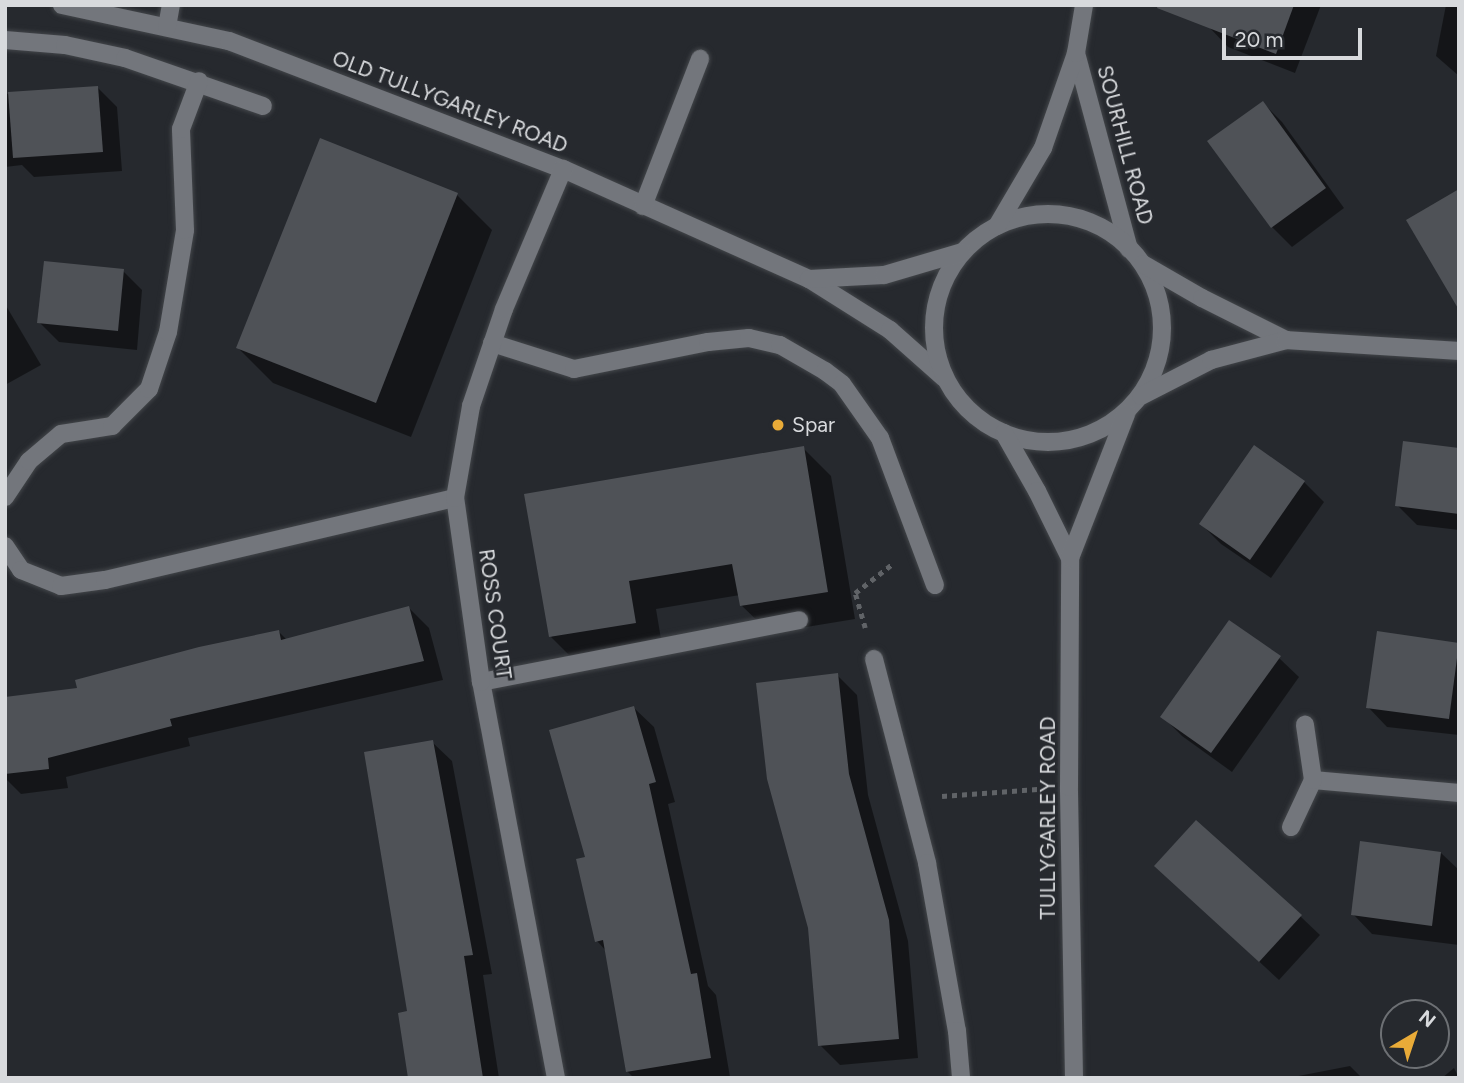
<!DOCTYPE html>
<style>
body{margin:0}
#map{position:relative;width:1464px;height:1083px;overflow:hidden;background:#26292e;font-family:Figtree,sans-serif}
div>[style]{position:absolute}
.shadow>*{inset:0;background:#0007}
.building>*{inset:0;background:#4f5257}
.path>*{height:4.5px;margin-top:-2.25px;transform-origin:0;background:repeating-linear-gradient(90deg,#606367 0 5px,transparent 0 10px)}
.roads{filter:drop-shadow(0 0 2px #43464a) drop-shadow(0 0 2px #43464a)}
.minor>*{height:18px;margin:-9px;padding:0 9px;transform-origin:9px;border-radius:9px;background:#73767c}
.minor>.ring{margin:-9px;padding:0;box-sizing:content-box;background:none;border:18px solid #73767c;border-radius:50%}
.dots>*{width:19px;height:19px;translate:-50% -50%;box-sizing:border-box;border:4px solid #26292e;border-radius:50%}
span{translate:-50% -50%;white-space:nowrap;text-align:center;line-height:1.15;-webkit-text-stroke:5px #26292e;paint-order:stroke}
.street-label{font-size:21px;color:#d8dadd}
.poi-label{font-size:21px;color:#d8dadd}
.left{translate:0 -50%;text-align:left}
.frame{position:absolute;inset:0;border:7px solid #d8dadd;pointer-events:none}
.north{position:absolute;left:1380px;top:999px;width:70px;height:70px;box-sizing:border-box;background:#26292e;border:2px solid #6d7074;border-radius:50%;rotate:39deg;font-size:19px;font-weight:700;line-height:28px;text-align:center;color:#d8dadd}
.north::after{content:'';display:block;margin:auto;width:24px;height:32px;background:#e9ab38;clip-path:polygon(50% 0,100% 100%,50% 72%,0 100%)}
.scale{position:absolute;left:1222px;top:28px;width:140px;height:32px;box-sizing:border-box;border:4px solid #d8dadd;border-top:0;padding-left:9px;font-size:21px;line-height:24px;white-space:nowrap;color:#d8dadd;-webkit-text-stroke:5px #26292e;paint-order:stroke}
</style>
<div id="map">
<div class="shadow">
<i style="clip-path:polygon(1217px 5px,1321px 5px,1295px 73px,1228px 47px,1209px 27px)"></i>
<i style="clip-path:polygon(1446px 5px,1459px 5px,1459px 76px,1436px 56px)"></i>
<i style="clip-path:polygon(98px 88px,117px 107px,122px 171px,34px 177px,22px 165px,5px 167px,5px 94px)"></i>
<i style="clip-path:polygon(1263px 103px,1282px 122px,1344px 208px,1292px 247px,1272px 227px,1209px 142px)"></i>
<i style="clip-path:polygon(321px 140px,457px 195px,492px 230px,411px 437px,273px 383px,238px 348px)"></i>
<i style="clip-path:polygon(123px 271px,142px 290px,137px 350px,59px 342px,39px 322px)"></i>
<i style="clip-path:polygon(5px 304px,41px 365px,5px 385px)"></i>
<i style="clip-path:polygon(803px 448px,831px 476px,855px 619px,770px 633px,741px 605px,740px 595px,656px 609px,663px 651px,579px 665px,551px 637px)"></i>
<i style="clip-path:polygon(1459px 449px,1459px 530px,1417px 525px,1397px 505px)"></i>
<i style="clip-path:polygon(1304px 482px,1324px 502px,1271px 578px,1221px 544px,1201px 524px)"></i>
<i style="clip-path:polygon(409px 608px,429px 628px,443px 680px,188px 738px,190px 746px,66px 777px,68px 788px,21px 794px,5px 778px,5px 699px,79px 690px,279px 632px,287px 640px)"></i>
<i style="clip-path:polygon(1459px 644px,1459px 735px,1387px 727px,1368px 707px)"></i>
<i style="clip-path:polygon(1279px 658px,1299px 677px,1232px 772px,1182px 736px,1162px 716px)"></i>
<i style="clip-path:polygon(837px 675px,857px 695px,868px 795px,908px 941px,918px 1058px,840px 1065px,820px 1045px)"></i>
<i style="clip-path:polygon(634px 708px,654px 727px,675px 802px,668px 804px,708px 986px,716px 995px,730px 1077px,634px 1078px,627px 1071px,607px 952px,597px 941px,587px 859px)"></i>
<i style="clip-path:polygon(432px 742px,452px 761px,492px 974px,483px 975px,499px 1078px,410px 1078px,409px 1013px)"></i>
<i style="clip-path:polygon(1441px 853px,1459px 870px,1459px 945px,1372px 934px,1353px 914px)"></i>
<i style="clip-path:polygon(1156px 866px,1300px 916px,1320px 935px,1279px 980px)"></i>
<i style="clip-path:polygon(1350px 1066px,1362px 1078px,1288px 1078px)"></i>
<i style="clip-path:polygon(1454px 1068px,1459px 1078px,1442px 1078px)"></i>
</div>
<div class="building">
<i style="clip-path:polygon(1158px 5px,1294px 5px,1276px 54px,1157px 8px)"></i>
<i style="clip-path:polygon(98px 86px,103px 152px,13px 158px,8px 92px)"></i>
<i style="clip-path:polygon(1263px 101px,1326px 188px,1271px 228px,1207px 141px)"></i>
<i style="clip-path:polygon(320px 138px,458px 193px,376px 403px,236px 348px)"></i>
<i style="clip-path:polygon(1459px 189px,1459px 310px,1406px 220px)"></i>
<i style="clip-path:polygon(44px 261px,124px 269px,118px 331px,37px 323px)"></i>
<i style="clip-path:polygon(1403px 441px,1459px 448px,1459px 514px,1395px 506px)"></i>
<i style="clip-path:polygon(1254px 445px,1305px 481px,1250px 560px,1199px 524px)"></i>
<i style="clip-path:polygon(804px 446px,828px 592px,740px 606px,732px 564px,629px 581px,636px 623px,549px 637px,524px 494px)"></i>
<i style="clip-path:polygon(409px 606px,424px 661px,170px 719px,172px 726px,48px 758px,49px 769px,5px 774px,5px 697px,77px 688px,75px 680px,199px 647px,279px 630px,281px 640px)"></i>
<i style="clip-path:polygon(1229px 620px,1281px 656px,1211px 753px,1160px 717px)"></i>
<i style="clip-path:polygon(1377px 631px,1459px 643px,1449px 719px,1366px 708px)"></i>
<i style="clip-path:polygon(838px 673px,849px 774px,889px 920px,899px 1039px,818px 1046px,808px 928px,767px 779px,756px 683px)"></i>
<i style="clip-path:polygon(634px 706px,656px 782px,649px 784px,691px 974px,697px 973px,711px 1058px,626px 1072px,603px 940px,595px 942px,576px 859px,585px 857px,549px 730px)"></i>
<i style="clip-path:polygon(433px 740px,473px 955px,464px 956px,483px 1078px,408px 1078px,398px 1013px,407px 1011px,364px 752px)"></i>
<i style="clip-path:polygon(1196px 820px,1302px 915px,1259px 962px,1154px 866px)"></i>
<i style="clip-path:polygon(1360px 841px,1441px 852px,1432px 926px,1351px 915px)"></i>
</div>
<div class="path">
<i style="left:865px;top:628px;width:36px;rotate:-106deg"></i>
<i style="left:855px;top:593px;width:46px;rotate:-37.9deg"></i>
<i style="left:942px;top:796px;width:96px;rotate:-4.2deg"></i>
</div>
<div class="roads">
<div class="minor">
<i style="left:62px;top:5px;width:171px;rotate:12.2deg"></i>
<i style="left:229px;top:41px;width:358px;rotate:21deg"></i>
<i style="left:563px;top:169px;width:269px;rotate:24.1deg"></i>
<i style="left:809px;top:279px;width:96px;rotate:32.2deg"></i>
<i style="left:890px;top:330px;width:72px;rotate:41.6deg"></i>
<i style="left:167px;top:27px;width:22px;rotate:-80deg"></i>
<i style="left:5px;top:40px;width:60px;rotate:4.8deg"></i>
<i style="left:65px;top:45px;width:61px;rotate:12.2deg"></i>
<i style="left:125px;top:58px;width:146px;rotate:19.2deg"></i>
<i style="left:1076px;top:53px;width:203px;rotate:74.9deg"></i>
<i style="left:643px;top:206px;width:158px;rotate:-68.8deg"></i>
<i class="ring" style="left:934px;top:214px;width:210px;height:210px"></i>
<i style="left:997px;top:226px;width:91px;rotate:-59.5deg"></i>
<i style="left:1043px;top:148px;width:101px;rotate:-70.8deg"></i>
<i style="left:1076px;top:53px;width:49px;rotate:-80.5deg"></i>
<i style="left:1143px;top:264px;width:68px;rotate:30deg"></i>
<i style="left:1202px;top:298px;width:94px;rotate:26.6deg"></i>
<i style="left:809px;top:279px;width:75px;rotate:-3.1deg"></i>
<i style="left:884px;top:275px;width:81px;rotate:-16.4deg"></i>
<i style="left:492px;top:343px;width:86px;rotate:17.6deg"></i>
<i style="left:574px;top:369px;width:137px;rotate:-11.4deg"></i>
<i style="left:708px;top:342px;width:41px;rotate:-5.6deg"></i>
<i style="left:749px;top:338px;width:32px;rotate:13deg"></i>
<i style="left:780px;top:345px;width:52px;rotate:30deg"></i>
<i style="left:825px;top:371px;width:21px;rotate:37deg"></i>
<i style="left:842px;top:384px;width:66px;rotate:54.9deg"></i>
<i style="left:880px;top:438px;width:157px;rotate:69.5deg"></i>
<i style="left:1141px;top:396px;width:79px;rotate:-27.2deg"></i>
<i style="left:1211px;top:360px;width:78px;rotate:-14.9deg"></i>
<i style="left:1286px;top:340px;width:173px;rotate:3.6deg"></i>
<i style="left:1004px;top:433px;width:67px;rotate:60.4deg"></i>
<i style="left:1037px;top:491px;width:75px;rotate:63.8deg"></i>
<i style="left:5px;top:497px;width:43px;rotate:-56.3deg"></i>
<i style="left:29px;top:461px;width:42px;rotate:-40.2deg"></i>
<i style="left:61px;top:434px;width:52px;rotate:-8.9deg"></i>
<i style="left:112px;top:426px;width:52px;rotate:-45deg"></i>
<i style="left:149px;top:389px;width:60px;rotate:-71.6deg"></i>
<i style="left:168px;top:332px;width:103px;rotate:-80.5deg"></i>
<i style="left:185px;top:230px;width:101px;rotate:-92.3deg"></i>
<i style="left:181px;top:129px;width:51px;rotate:-69.4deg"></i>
<i style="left:5px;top:546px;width:29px;rotate:56deg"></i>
<i style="left:21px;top:570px;width:43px;rotate:21.8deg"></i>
<i style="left:61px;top:586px;width:44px;rotate:-7.8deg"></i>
<i style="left:105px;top:580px;width:359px;rotate:-13.2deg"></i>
<i style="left:874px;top:659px;width:211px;rotate:75.4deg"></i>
<i style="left:927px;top:863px;width:171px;rotate:79.9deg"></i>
<i style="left:957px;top:1031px;width:47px;rotate:85.1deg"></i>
<i style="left:481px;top:682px;width:324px;rotate:-11deg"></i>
<i style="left:1313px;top:780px;width:147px;rotate:5.1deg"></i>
<i style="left:1291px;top:827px;width:52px;rotate:-64.9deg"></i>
<i style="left:1313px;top:780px;width:56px;rotate:-98.3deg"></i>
<i style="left:556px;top:1078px;width:403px;rotate:-100.7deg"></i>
<i style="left:481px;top:682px;width:186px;rotate:-98deg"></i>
<i style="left:455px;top:498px;width:93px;rotate:-80.1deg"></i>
<i style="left:471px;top:406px;width:102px;rotate:-71.2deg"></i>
<i style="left:504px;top:309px;width:152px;rotate:-67.1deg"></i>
<i style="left:1074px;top:1078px;width:291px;rotate:-91deg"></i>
<i style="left:1069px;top:787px;width:229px;rotate:-89.7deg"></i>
<i style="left:1070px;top:558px;width:155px;rotate:-68.7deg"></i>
</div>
</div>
<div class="dots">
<i style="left:778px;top:425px;background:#e9ab38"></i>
</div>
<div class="street-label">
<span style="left:450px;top:102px;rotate:21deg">OLD TULLYGARLEY ROAD</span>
<span style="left:1125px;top:145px;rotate:75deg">SOURHILL ROAD</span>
<span style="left:495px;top:614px;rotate:82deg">ROSS COURT</span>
<span style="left:1048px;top:818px;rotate:-90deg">TULLYGARLEY ROAD</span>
</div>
<div class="poi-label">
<span class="left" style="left:792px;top:425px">Spar</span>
</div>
<div class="frame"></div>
<div class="north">N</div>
<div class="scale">20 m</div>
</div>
